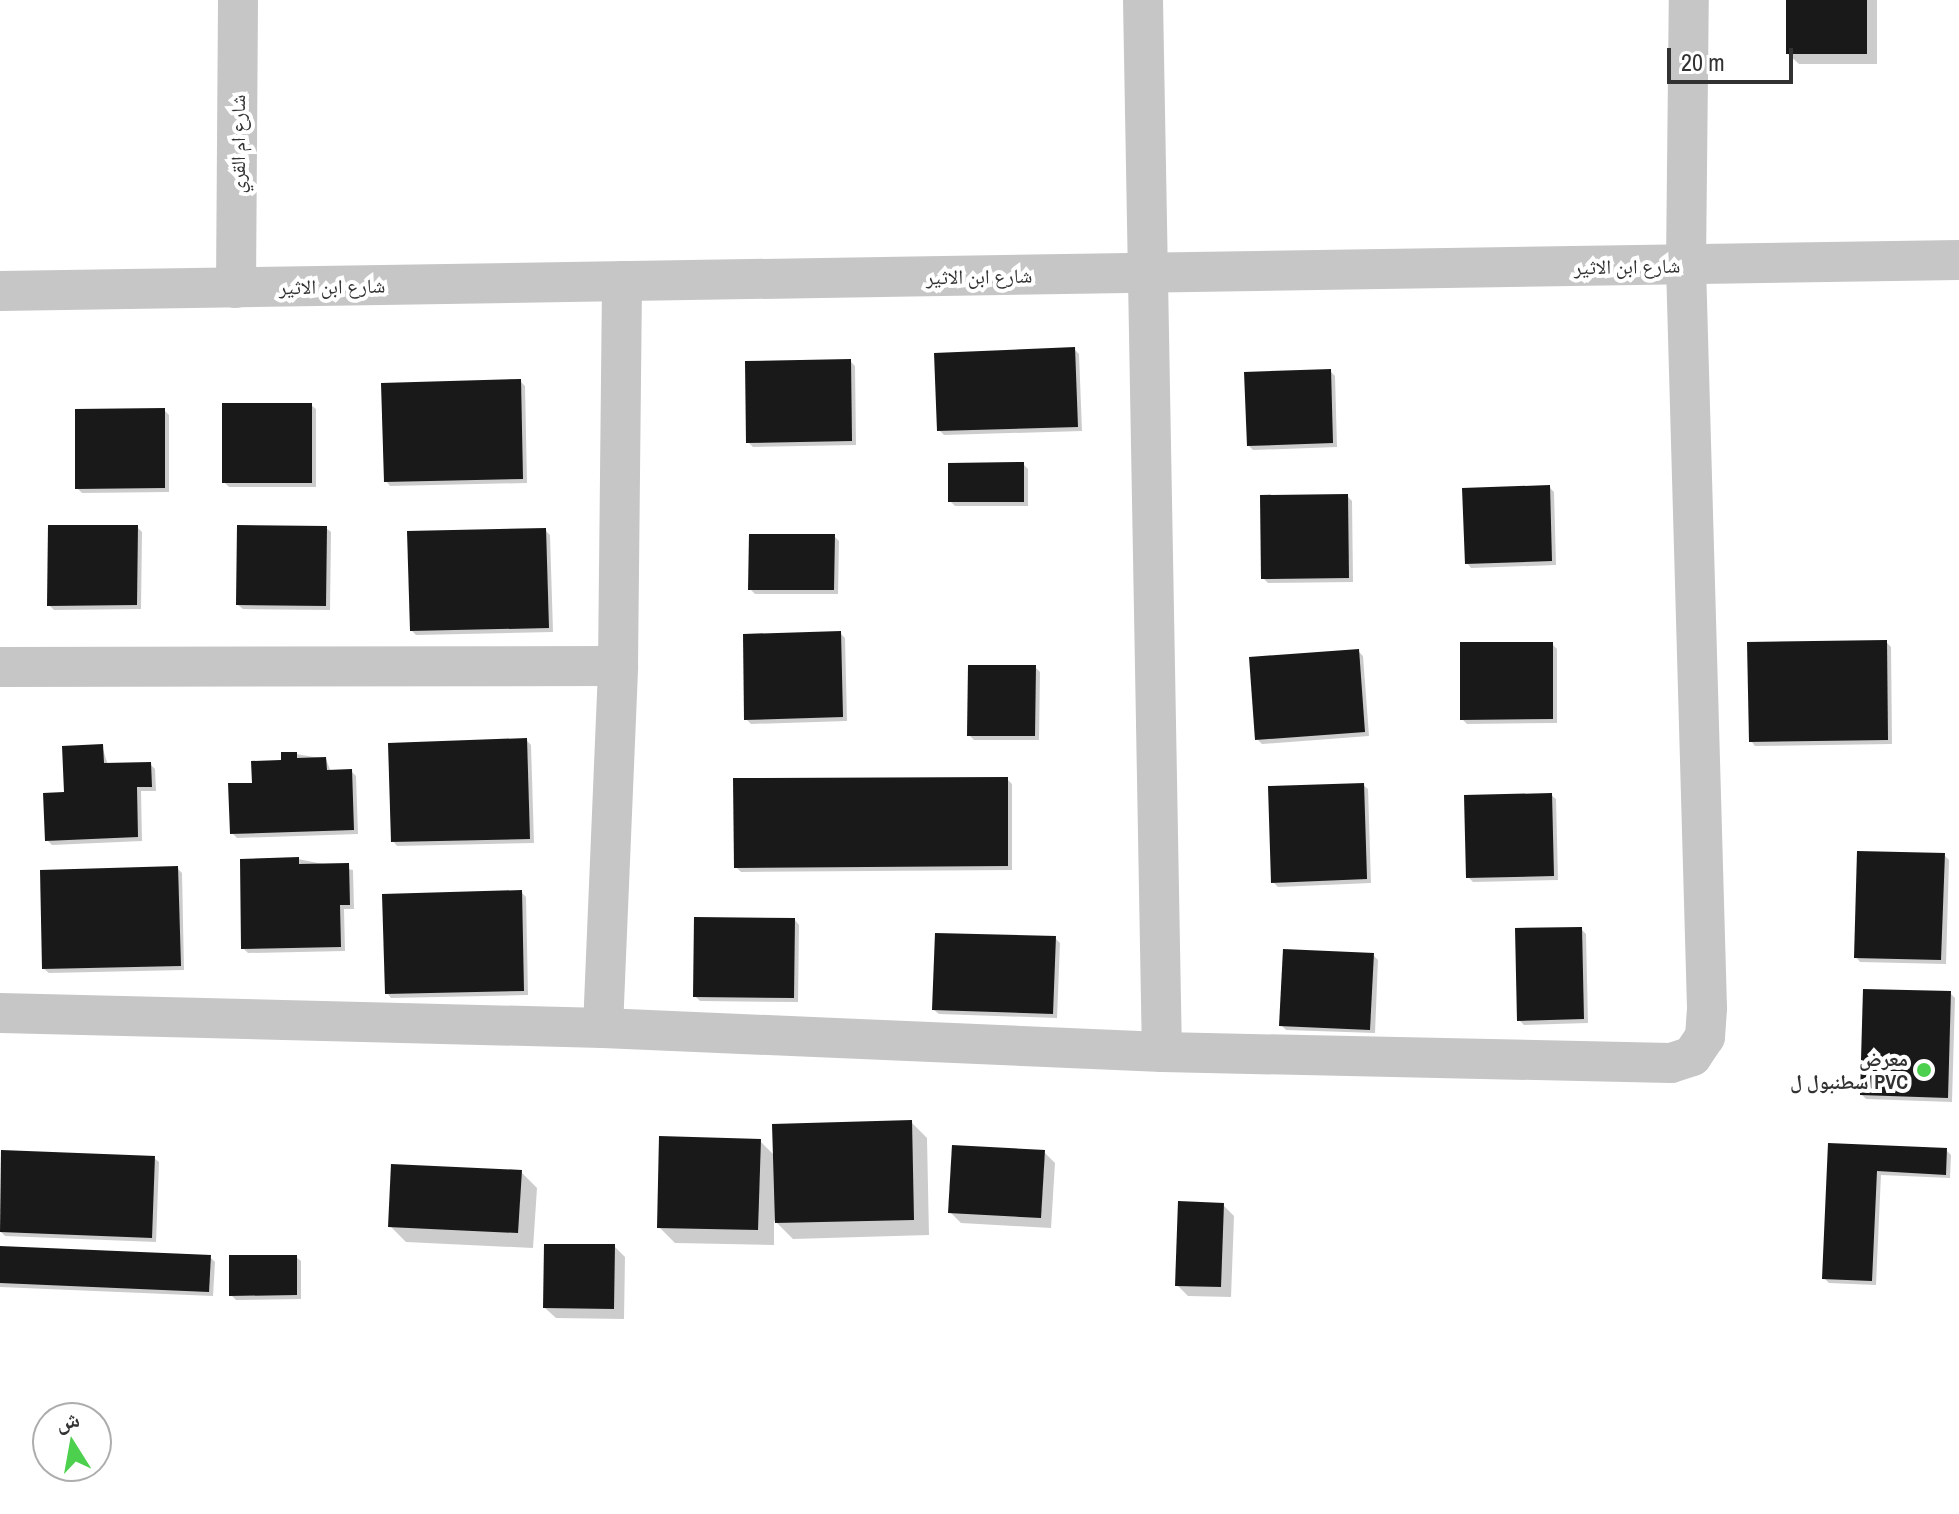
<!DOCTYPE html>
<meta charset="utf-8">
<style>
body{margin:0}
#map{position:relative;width:1959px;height:1514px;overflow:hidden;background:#fff;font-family:"Archivo Narrow","Noto Naskh Arabic",sans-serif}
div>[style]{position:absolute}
.shadow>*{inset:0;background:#0003}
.building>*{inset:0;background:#191919}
.street>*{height:40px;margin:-20px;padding:0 20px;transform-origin:20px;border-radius:20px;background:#c6c6c6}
.dots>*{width:22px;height:22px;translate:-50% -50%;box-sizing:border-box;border:4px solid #fff;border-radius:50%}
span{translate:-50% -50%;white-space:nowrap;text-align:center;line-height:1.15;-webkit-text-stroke:8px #fff;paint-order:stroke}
.street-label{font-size:20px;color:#323232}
.poi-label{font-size:20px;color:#323232;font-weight:700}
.right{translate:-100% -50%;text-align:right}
.north{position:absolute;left:32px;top:1402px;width:80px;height:80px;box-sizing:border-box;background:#fff;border:2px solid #adadad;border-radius:50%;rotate:349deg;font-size:22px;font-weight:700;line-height:32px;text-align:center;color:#323232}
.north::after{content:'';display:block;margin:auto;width:28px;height:36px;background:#4cd04d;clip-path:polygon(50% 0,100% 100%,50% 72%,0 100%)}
.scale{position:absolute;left:1667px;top:48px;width:126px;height:36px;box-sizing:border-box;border:4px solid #323232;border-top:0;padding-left:10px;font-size:24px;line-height:28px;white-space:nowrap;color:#323232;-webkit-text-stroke:6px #fff;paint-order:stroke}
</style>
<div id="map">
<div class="shadow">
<i style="clip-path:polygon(1788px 0,1877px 0,1877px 64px,1799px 64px,1788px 54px)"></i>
<i style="clip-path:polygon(1074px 349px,1079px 354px,1082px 431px,944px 435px,939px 430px)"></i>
<i style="clip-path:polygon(850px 361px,855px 366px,856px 445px,753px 447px,748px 442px)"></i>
<i style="clip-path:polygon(1330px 371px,1335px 376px,1337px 447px,1253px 450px,1248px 445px)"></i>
<i style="clip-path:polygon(520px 381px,525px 386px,527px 483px,390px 486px,386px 481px)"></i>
<i style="clip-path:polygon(311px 405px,316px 409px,316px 487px,229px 487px,224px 482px)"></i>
<i style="clip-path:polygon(164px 410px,169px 415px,169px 492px,82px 493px,77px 488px)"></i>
<i style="clip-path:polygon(1023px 464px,1028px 469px,1028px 506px,955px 506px,950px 501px)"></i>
<i style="clip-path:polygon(1549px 487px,1554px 492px,1556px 565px,1471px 568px,1467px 563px)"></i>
<i style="clip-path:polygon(1347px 496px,1352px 501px,1353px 582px,1268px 583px,1263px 578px)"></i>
<i style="clip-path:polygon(137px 527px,142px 532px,141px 609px,54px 610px,49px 605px)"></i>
<i style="clip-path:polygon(326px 528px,331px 532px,330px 610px,243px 609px,238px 605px)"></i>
<i style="clip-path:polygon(545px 530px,550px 535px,553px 632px,416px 635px,411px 630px)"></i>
<i style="clip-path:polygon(834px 536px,839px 541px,838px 594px,755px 594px,750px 589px)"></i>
<i style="clip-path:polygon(840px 633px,845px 638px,847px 721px,751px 724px,746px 719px)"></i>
<i style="clip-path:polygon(1886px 642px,1891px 647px,1892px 744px,1755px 746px,1751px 741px)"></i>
<i style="clip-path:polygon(1552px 644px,1557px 649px,1557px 723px,1467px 724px,1462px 719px)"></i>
<i style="clip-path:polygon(1358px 651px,1363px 656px,1369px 736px,1262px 744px,1257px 739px)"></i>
<i style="clip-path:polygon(1035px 667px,1040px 672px,1039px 740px,974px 740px,969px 735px)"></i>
<i style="clip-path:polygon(526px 740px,531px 745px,534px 843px,397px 846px,393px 841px)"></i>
<i style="clip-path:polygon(102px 746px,108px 765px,150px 764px,155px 769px,156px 791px,141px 791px,142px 841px,52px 845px,47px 840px,66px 794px)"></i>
<i style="clip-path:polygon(296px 754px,326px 759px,331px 772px,351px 771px,356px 776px,358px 834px,237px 838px,232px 833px,254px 785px)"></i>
<i style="clip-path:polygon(1007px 779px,1012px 784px,1012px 870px,741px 872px,736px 867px)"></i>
<i style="clip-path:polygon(1363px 785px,1368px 789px,1371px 883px,1278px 887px,1273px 882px)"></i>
<i style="clip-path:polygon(1551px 795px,1556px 799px,1558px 880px,1473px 882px,1468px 877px)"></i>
<i style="clip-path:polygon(1944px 855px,1949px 860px,1946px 964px,1860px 962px,1856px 957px)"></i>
<i style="clip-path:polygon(298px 859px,353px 870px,354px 909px,344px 909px,345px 951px,248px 953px,243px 948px)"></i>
<i style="clip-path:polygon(177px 868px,182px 873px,184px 970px,49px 973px,44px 969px)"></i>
<i style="clip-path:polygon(521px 892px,526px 897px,528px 995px,391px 998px,387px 993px)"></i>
<i style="clip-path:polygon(795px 920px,799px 925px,798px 1002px,700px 1001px,695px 996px)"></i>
<i style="clip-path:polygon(1581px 929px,1586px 934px,1588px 1023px,1524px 1025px,1519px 1020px)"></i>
<i style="clip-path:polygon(1055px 938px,1060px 943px,1057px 1018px,939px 1014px,934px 1010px)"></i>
<i style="clip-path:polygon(1373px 955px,1378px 960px,1375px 1033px,1286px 1030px,1281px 1025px)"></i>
<i style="clip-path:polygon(1950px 993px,1955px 998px,1952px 1102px,1866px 1099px,1862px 1095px)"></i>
<i style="clip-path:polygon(911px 1122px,927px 1138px,929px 1235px,793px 1239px,774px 1220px,774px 1245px,675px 1243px,659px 1227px,760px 1141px,775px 1156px)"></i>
<i style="clip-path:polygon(1830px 1145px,1946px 1150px,1951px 1155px,1950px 1178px,1881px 1175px,1876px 1285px,1829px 1283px,1824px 1278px)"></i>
<i style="clip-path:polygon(1044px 1152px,1055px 1163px,1051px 1228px,961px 1223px,950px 1212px)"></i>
<i style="clip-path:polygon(154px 1158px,159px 1162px,156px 1242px,5px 1236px,0 1231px)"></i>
<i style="clip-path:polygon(521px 1172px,537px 1188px,533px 1248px,406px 1242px,390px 1226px)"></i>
<i style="clip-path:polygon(1223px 1205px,1234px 1216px,1231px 1297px,1188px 1296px,1177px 1285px)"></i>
<i style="clip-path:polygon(614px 1246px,625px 1257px,624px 1319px,556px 1318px,545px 1308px)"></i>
<i style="clip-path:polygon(0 1248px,210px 1257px,215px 1262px,213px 1296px,0 1287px)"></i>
<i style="clip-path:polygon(296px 1257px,301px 1261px,301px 1299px,236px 1300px,231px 1295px)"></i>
</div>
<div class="building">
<i style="clip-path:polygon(1786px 0,1867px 0,1867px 54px,1786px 54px)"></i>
<i style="clip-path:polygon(1075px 347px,1078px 427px,937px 431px,934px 353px)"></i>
<i style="clip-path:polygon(851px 359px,852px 441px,746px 443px,745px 361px)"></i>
<i style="clip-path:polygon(1331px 369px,1333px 443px,1247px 446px,1244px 372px)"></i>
<i style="clip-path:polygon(521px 379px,523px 479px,384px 482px,381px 383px)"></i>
<i style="clip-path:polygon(222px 403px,312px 403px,312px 483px,222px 483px)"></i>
<i style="clip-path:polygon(165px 408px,165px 488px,75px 489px,75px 409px)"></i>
<i style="clip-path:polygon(1024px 462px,1024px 502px,948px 502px,948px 463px)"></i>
<i style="clip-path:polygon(1550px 485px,1552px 561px,1465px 564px,1462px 488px)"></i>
<i style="clip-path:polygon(1348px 494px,1349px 578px,1261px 579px,1260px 495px)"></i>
<i style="clip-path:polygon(48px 525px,138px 525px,137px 605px,47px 606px)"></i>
<i style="clip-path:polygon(237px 525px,327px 526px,326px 606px,236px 605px)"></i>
<i style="clip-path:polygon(546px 528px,549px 628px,410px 631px,407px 531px)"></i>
<i style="clip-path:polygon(749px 534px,835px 534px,834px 590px,748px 590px)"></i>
<i style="clip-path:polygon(841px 631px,843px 717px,744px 720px,743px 634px)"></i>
<i style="clip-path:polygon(1887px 640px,1888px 740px,1749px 742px,1747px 642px)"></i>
<i style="clip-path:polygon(1460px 642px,1553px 642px,1553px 719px,1460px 720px)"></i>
<i style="clip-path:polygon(1359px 649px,1365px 732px,1255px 740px,1249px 657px)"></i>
<i style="clip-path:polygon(968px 665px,1036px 665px,1035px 736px,967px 736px)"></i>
<i style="clip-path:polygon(527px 738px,530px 839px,391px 842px,388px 743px)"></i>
<i style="clip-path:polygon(103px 744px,104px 763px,151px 762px,152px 787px,137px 787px,138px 837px,45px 841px,43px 793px,64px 792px,62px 746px)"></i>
<i style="clip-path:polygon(281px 752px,297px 752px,297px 758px,326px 757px,327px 770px,352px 769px,354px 830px,230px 834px,228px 783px,252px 783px,251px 761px,281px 760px)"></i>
<i style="clip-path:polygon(1008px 777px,1008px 866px,734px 868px,733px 778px)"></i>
<i style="clip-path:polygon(1364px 783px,1367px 879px,1271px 883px,1268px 786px)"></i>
<i style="clip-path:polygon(1552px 793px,1554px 876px,1466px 878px,1464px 795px)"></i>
<i style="clip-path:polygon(1857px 851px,1945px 853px,1941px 960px,1854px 958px)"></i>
<i style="clip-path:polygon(299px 857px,299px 864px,349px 863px,350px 905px,340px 905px,341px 947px,241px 949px,240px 859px)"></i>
<i style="clip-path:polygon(178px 866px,181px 966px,42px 969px,40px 870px)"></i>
<i style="clip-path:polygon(522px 890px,524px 991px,385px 994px,382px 894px)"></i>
<i style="clip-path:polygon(694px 917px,795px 918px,794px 998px,693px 997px)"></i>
<i style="clip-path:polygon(1582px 927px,1584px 1019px,1517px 1021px,1515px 928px)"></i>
<i style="clip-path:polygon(935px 933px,1056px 936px,1053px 1014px,932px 1010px)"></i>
<i style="clip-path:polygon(1283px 949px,1374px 953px,1370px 1030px,1279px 1026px)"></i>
<i style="clip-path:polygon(1863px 989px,1951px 991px,1948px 1098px,1860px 1095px)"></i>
<i style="clip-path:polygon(912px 1120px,914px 1220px,775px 1223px,772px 1124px)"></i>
<i style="clip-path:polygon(659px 1136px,761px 1139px,758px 1230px,657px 1228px)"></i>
<i style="clip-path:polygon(1828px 1143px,1947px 1148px,1946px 1175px,1877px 1171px,1872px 1281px,1822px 1279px)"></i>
<i style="clip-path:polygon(952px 1145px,1045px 1150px,1041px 1218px,948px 1213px)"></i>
<i style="clip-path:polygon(1px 1150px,155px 1156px,152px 1238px,0 1232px)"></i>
<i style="clip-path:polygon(391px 1164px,522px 1170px,518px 1233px,388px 1227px)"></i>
<i style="clip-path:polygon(1178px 1201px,1224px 1203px,1221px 1287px,1175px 1286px)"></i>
<i style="clip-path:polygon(544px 1244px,615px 1244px,614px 1309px,543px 1308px)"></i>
<i style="clip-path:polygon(0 1246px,211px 1255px,209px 1292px,0 1283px)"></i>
<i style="clip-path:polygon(229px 1255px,297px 1255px,297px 1295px,229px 1296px)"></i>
</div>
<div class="street">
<i style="left:1143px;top:0;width:1052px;rotate:88.97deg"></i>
<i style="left:236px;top:288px;width:288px;rotate:-89.6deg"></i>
<i style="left:0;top:291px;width:1959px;rotate:-0.91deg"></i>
<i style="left:0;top:667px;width:618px;rotate:-0.09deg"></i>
<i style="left:0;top:1013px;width:603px;rotate:1.42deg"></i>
<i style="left:603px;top:1028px;width:362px;rotate:-87.6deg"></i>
<i style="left:618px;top:666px;width:385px;rotate:-89.4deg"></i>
<i style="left:603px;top:1028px;width:560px;rotate:2.46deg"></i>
<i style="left:1162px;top:1052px;width:509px;rotate:1.24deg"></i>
<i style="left:1671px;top:1063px;width:22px;rotate:-18deg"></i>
<i style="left:1692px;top:1056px;width:23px;rotate:-56deg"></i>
<i style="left:1705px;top:1037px;width:29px;rotate:-86deg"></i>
<i style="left:1707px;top:1008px;width:743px;rotate:-91.62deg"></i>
<i style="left:1686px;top:265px;width:265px;rotate:-89.4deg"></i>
</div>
<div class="dots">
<i style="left:1924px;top:1070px;background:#4cd04d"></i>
</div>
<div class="street-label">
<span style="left:237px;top:144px;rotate:-90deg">شارع ام القري</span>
<span style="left:1627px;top:266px;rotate:-1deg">شارع ابن الاثير</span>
<span style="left:979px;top:276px;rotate:-1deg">شارع ابن الاثير</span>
<span style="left:332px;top:286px;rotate:-1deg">شارع ابن الاثير</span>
</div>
<div class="poi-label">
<span class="right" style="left:1908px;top:1070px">معرض<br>اسطنبول لPVC</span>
</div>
<div class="north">ش</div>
<div class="scale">20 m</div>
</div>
